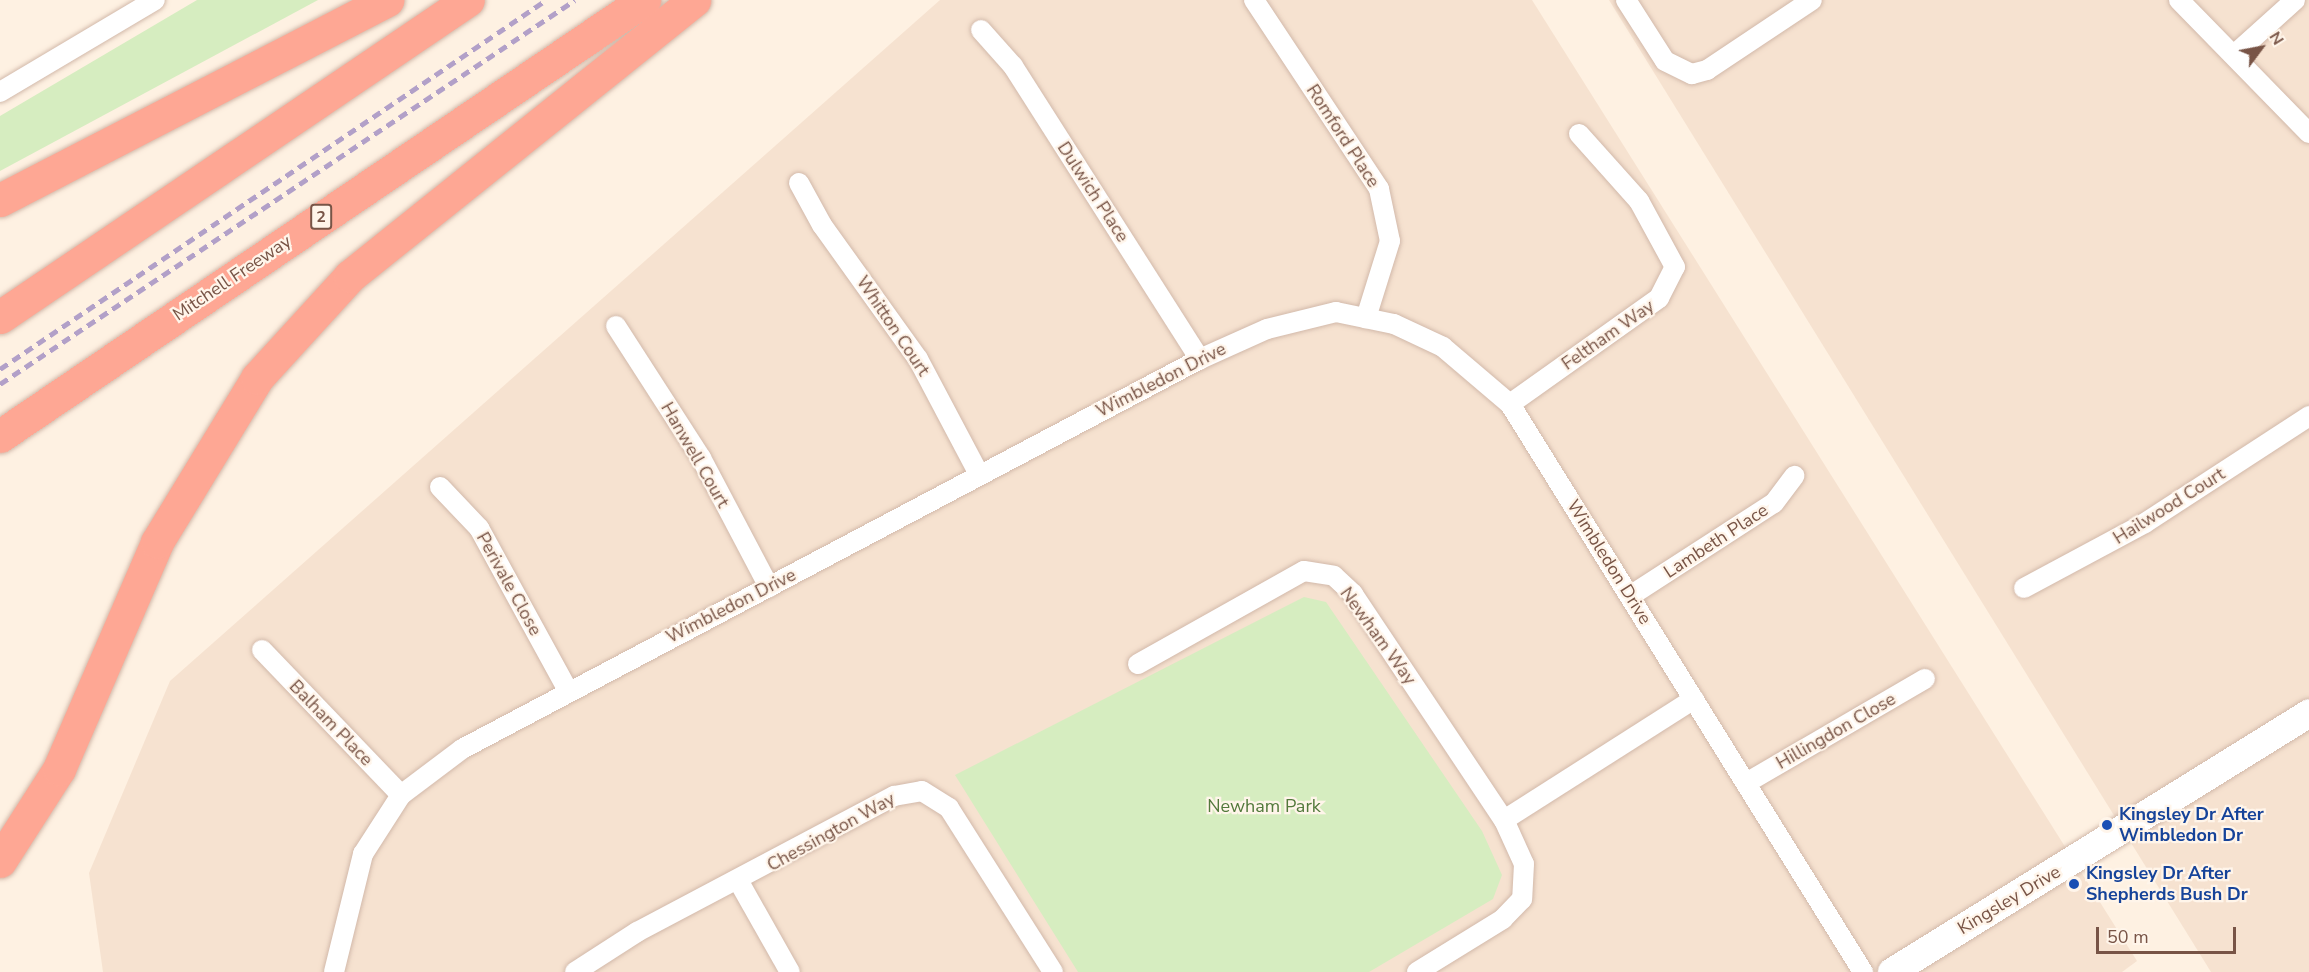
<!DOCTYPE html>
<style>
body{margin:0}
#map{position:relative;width:2309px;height:972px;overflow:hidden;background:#fef1e2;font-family:"Nunito Sans",sans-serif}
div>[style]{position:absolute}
.residential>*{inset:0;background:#f6e2d0}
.green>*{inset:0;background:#d6edc0}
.roads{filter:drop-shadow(0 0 2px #d2b9aa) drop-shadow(0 0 2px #d2b9aa)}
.minor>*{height:20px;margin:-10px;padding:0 10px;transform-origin:10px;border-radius:10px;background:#fff}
.secondary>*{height:28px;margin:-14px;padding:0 14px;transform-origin:14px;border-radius:14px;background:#fff}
.motorway>*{height:33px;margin:-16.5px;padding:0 16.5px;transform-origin:16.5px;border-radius:16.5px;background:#fea794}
.rail>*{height:4.5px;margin-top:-2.25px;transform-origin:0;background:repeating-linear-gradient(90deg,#b2a0c8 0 9px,transparent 0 15px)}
.dots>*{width:16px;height:16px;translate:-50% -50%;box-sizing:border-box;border:3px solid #fff5ea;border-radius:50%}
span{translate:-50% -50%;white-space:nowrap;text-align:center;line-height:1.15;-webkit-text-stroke:4.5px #fff5ea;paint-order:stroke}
.shield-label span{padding:2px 4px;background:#fff5ea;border:2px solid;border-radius:4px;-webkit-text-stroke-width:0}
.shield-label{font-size:16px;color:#785446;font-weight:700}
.street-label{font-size:18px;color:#785446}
.park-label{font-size:18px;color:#52793b}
.transit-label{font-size:18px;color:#164399;font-weight:700}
.left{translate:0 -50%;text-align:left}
.north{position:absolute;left:2231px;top:18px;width:60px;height:60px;-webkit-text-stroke:4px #fff5ea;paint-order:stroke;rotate:58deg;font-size:16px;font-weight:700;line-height:24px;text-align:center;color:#785446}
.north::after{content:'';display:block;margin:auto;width:21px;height:27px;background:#785446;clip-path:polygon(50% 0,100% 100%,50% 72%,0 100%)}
.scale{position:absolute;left:2096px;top:927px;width:140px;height:27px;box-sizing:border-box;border:3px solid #785446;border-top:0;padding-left:8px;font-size:18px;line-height:21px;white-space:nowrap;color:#785446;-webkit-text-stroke:4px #fff5ea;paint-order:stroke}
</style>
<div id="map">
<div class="residential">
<i style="clip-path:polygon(940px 0,1532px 0,2137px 961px,2122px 972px,103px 972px,89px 873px,170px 681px)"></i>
<i style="clip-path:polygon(1609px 0,2309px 0,2309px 972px,2211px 972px)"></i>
</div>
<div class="green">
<i style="clip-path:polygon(197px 0,318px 0,0 171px,0 116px)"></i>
<i style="clip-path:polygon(1304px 597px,1326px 602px,1482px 831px,1502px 875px,1493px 899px,1369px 972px,1078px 972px,955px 775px)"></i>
</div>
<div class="roads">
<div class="minor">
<i style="left:1254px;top:0;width:227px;rotate:56.5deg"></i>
<i style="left:1379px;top:189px;width:53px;rotate:78.1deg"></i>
<i style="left:1390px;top:241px;width:81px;rotate:107.3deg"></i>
<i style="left:1626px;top:0;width:72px;rotate:57.4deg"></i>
<i style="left:1665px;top:61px;width:30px;rotate:26deg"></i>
<i style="left:1692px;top:74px;width:16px;rotate:-15deg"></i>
<i style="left:1707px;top:70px;width:126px;rotate:-33.7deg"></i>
<i style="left:2179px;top:0;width:186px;rotate:45.7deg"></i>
<i style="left:981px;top:30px;width:48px;rotate:48.4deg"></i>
<i style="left:1013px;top:66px;width:348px;rotate:57.5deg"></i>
<i style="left:2234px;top:55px;width:82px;rotate:-42deg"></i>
<i style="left:0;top:92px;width:180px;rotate:-30.7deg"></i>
<i style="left:799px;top:183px;width:48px;rotate:61.3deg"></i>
<i style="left:822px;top:225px;width:165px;rotate:54.4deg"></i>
<i style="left:918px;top:359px;width:130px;rotate:62.1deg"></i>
<i style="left:616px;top:326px;width:157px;rotate:57.2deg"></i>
<i style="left:701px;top:458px;width:146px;rotate:62.2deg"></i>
<i style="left:1510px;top:404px;width:183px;rotate:-35.4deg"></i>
<i style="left:1659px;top:298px;width:35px;rotate:-63deg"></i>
<i style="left:1675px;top:267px;width:75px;rotate:-118.6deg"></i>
<i style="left:1639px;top:201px;width:90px;rotate:-131.8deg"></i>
<i style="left:440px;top:487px;width:57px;rotate:46.4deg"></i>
<i style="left:479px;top:528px;width:183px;rotate:61.3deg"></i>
<i style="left:2024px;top:588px;width:137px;rotate:-28.2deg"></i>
<i style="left:2145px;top:523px;width:196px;rotate:-33.1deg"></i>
<i style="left:1630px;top:596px;width:171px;rotate:-32.9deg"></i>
<i style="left:1774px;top:503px;width:34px;rotate:-53deg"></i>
<i style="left:262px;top:650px;width:201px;rotate:46.2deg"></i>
<i style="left:1138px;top:664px;width:190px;rotate:-29.3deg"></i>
<i style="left:1304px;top:571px;width:30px;rotate:9deg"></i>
<i style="left:1334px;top:576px;width:26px;rotate:43deg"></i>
<i style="left:1353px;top:594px;width:272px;rotate:56.3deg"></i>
<i style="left:1504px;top:820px;width:48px;rotate:65.6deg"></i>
<i style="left:1524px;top:864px;width:35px;rotate:93deg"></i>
<i style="left:1522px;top:899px;width:28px;rotate:134deg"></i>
<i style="left:1503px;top:919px;width:101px;rotate:148.4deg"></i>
<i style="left:1746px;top:783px;width:207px;rotate:-30.2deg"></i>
<i style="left:1504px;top:820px;width:225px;rotate:-32.5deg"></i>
<i style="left:739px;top:882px;width:103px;rotate:60.5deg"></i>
<i style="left:334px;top:972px;width:122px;rotate:-76.2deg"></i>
<i style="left:363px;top:854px;width:70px;rotate:-57.2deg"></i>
<i style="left:401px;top:795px;width:76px;rotate:-37deg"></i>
<i style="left:462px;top:749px;width:835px;rotate:-27.85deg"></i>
<i style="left:1200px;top:359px;width:73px;rotate:-24.1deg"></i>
<i style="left:1267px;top:329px;width:71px;rotate:-13.8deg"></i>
<i style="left:1336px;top:312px;width:59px;rotate:11.7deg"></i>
<i style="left:1394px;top:324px;width:54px;rotate:25.1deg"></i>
<i style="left:1443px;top:347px;width:88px;rotate:40.4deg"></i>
<i style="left:1510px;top:404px;width:669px;rotate:58.14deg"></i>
<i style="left:575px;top:972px;width:74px;rotate:-32.8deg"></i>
<i style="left:637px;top:932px;width:291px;rotate:-27.9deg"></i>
<i style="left:894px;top:796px;width:28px;rotate:-10deg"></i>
<i style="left:922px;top:791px;width:32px;rotate:32deg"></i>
<i style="left:949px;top:808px;width:194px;rotate:57.6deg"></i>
</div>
<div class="secondary">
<i style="left:1892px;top:972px;width:491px;rotate:-31.8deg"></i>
</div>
<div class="motorway">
<i style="left:0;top:200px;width:436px;rotate:-27.3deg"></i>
<i style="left:0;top:317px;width:565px;rotate:-34.11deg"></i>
<i style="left:0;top:436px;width:778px;rotate:-34.1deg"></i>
<i style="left:0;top:861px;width:109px;rotate:-57.3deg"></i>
<i style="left:59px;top:769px;width:247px;rotate:-66.6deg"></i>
<i style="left:157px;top:542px;width:192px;rotate:-58.6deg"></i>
<i style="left:257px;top:378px;width:138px;rotate:-47.6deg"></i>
<i style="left:350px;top:276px;width:441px;rotate:-38.7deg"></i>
</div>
</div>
<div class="rail">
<i style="left:0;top:369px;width:659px;rotate:-34.05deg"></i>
<i style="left:0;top:384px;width:691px;rotate:-33.74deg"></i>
</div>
<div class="dots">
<i style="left:2107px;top:825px;background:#1a4fb4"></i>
<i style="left:2074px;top:884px;background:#1a4fb4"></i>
</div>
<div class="shield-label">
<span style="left:321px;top:217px">2</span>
</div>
<div class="street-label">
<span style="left:1343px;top:136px;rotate:57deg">Romford Place</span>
<span style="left:1093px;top:192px;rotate:57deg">Dulwich Place</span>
<span style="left:232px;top:278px;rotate:-34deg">Mitchell Freeway</span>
<span style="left:893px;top:326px;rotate:56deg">Whitton Court</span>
<span style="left:1608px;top:335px;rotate:-35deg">Feltham Way</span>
<span style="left:1161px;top:380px;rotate:-27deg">Wimbledon Drive</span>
<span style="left:695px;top:455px;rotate:60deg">Hanwell Court</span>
<span style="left:2169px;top:506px;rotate:-32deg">Hailwood Court</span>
<span style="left:1716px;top:541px;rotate:-33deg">Lambeth Place</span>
<span style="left:1609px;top:562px;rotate:58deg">Wimbledon Drive</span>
<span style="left:509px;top:584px;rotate:61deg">Perivale Close</span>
<span style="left:731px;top:606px;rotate:-27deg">Wimbledon Drive</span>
<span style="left:1378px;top:636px;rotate:54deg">Newham Way</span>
<span style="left:331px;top:723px;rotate:46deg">Balham Place</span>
<span style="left:1836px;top:731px;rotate:-30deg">Hillingdon Close</span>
<span style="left:831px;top:832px;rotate:-29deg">Chessington Way</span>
<span style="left:2009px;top:900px;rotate:-31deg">Kingsley Drive</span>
</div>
<div class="park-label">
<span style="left:1264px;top:806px">Newham Park</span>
</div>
<div class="transit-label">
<span class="left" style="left:2119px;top:825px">Kingsley Dr After<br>Wimbledon Dr</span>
<span class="left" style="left:2086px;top:884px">Kingsley Dr After<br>Shepherds Bush Dr</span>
</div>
<div class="north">N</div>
<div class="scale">50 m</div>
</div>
